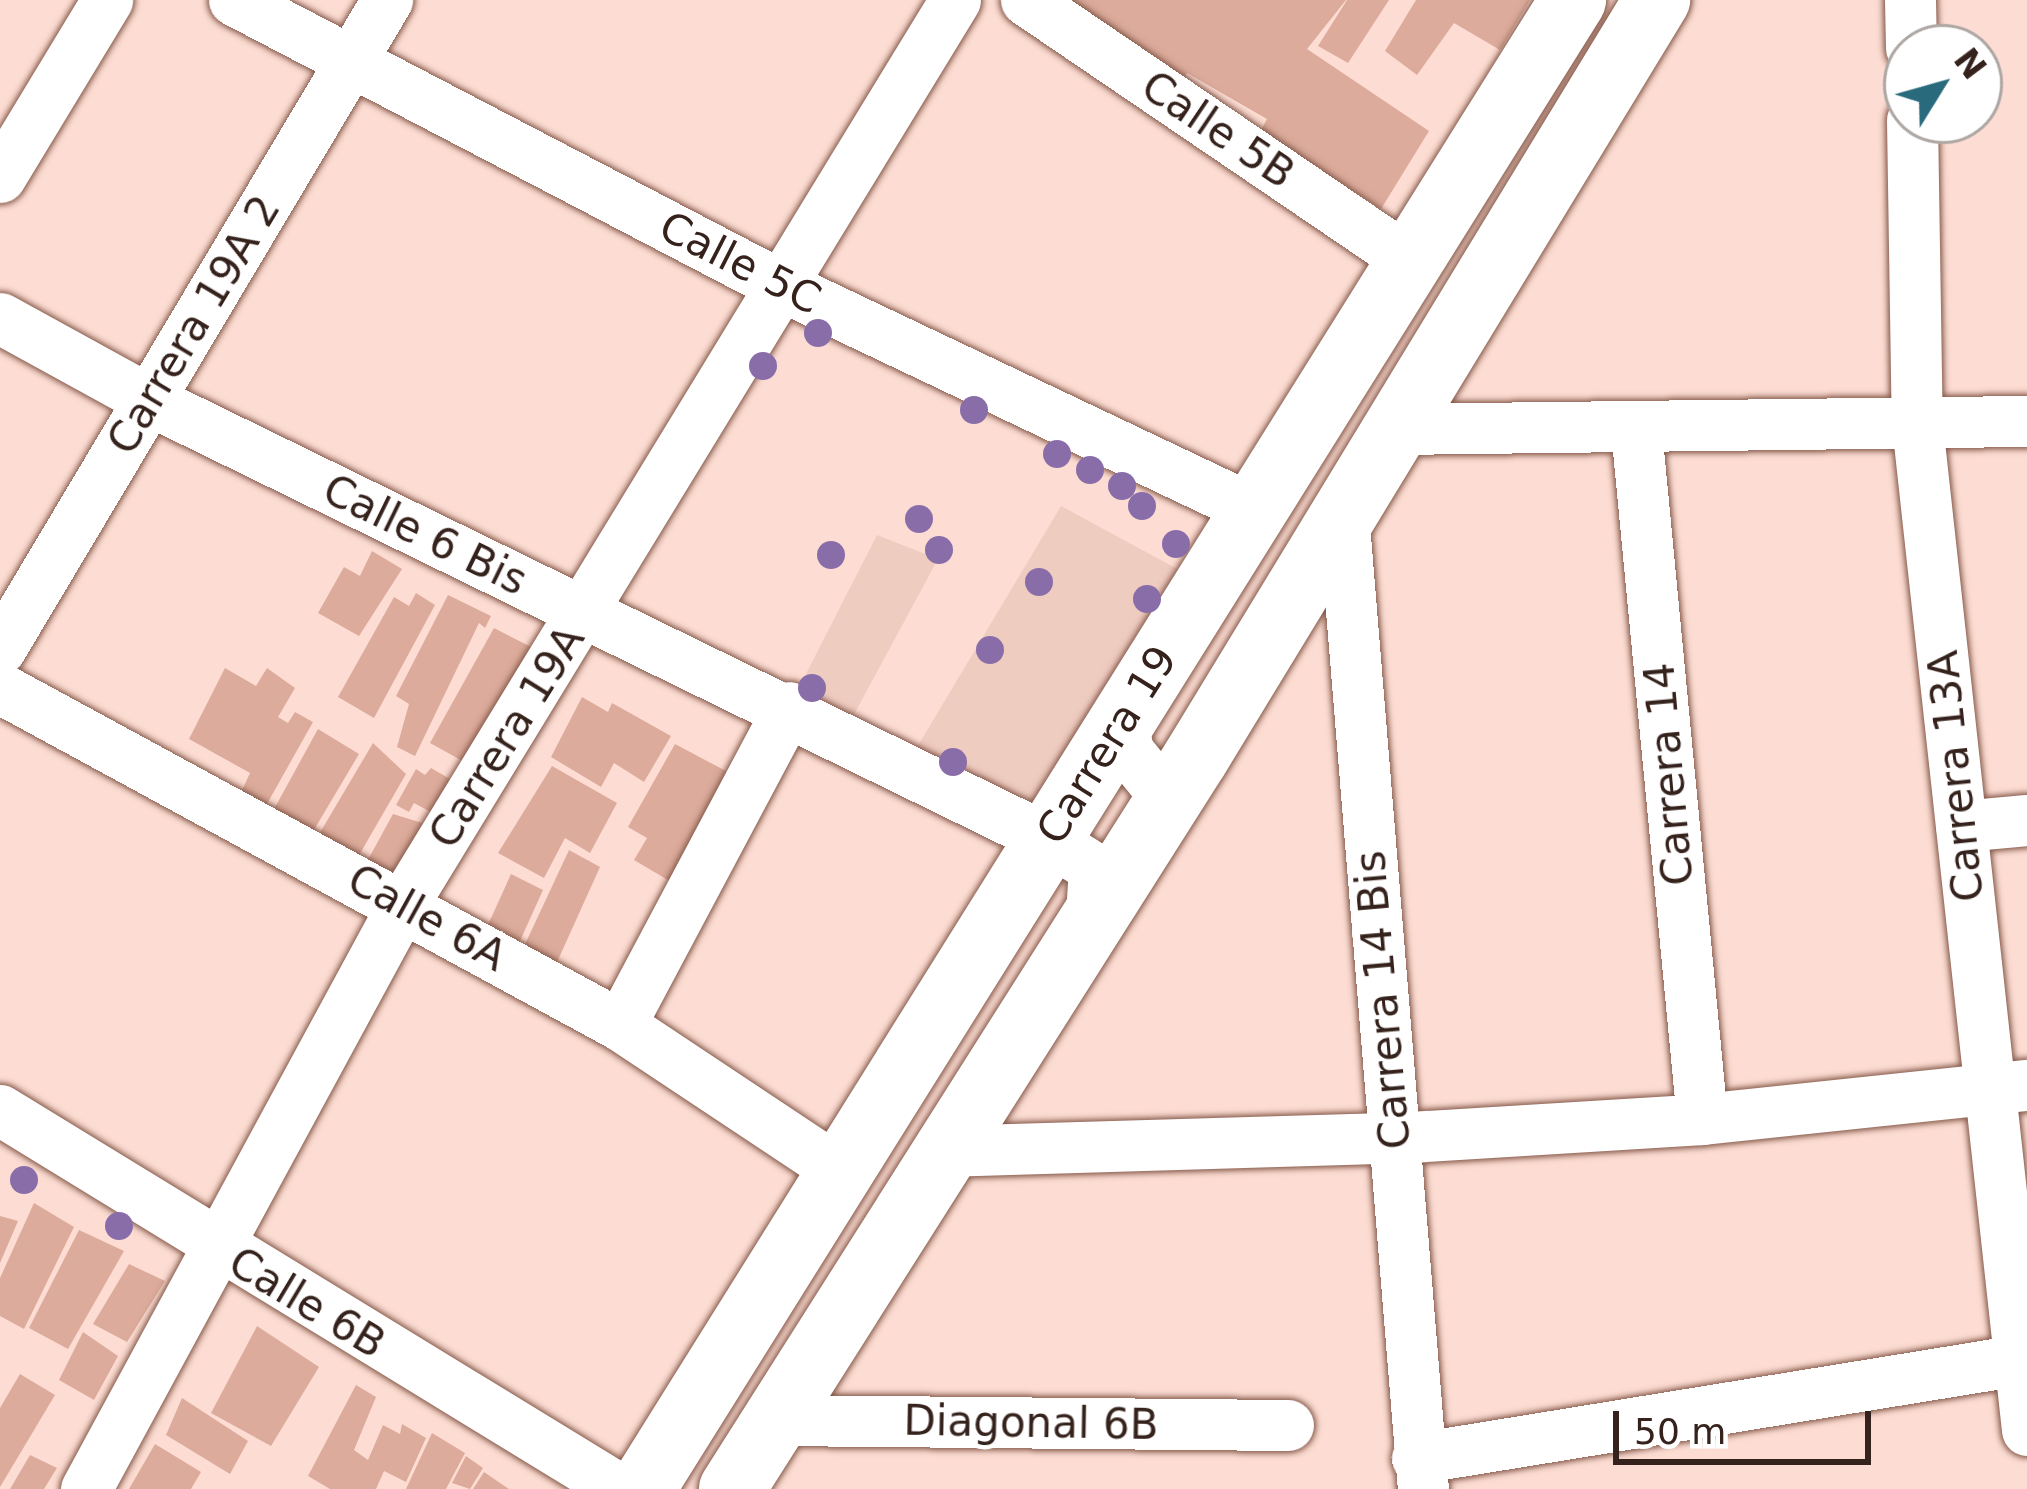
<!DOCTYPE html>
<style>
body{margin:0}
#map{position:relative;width:2027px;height:1489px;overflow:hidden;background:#fdddd3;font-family:"DejaVu Sans",sans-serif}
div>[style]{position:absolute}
.built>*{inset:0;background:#efccc0}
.building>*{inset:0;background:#dcab9b}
.roads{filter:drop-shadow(0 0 3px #85594a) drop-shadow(0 0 3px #85594a)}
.minor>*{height:51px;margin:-25.5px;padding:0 25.5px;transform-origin:25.5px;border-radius:25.5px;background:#fff}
.highway>*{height:66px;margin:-33px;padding:0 33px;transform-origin:33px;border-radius:33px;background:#fff}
.trees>*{width:28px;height:28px;margin:-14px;border-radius:50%;background:#896da9}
span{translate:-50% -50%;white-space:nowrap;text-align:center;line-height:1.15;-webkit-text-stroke:9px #fff;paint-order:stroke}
.street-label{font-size:42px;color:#35221c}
.north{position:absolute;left:1883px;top:24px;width:120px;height:120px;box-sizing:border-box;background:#fff;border:3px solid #aea7a4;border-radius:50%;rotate:53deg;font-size:33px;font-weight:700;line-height:48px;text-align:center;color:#35221c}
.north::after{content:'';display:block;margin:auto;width:42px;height:54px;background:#296b7d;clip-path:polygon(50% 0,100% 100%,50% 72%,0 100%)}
.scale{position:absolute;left:1613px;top:1411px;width:258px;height:54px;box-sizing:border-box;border:6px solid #35221c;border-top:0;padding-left:15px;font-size:36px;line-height:42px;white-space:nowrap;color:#35221c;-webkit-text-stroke:9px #fff;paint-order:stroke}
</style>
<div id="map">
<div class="built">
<i style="clip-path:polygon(1061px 506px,1207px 585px,1048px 839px,904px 769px)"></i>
<i style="clip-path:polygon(877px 535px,938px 559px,844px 733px,789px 707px)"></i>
</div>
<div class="building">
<i style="clip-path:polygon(1052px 0,1346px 0,1307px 49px,1429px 131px,1381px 209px,1260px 132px,1267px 119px,1187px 73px,1182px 83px)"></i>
<i style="clip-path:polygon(1347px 0,1389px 0,1348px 63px,1318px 46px)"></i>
<i style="clip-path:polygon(1416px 0,1530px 0,1500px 50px,1454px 23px,1417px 75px,1385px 51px)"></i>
<i style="clip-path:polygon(372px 551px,402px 569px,359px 636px,318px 613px,344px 567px,360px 576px)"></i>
<i style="clip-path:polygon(416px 593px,435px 605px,374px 718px,338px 697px,394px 597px,409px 606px)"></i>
<i style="clip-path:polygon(448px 595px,491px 616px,485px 628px,479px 623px,415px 756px,397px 747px,409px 704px,396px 696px)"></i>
<i style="clip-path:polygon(494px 628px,533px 648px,468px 764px,430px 743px)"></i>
<i style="clip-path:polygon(225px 668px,256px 686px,267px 668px,295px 688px,278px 717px,288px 723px,295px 712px,313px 722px,263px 811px,238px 799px,250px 773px,189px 739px)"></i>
<i style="clip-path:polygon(582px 697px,608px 712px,612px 703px,671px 736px,644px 782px,614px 763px,601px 787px,551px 757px)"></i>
<i style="clip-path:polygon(318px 729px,359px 754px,308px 840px,268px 820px)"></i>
<i style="clip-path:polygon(373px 743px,406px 774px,358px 857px,318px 836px)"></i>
<i style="clip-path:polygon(675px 744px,741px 779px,678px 886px,634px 860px,647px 838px,628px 827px)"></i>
<i style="clip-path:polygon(552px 766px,617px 803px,590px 853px,565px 838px,544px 878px,498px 853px)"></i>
<i style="clip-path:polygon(431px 768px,450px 779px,440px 817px,414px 803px,409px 812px,396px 805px,416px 769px,425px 775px)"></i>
<i style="clip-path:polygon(393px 814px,432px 826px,399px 887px,364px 867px)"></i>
<i style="clip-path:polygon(569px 850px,600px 867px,553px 971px,520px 955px)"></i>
<i style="clip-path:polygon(511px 874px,543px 890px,515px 952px,483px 936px)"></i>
<i style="clip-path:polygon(34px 1203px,74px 1227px,24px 1329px,0 1316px,0 1278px)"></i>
<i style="clip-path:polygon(0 1216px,18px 1221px,0 1263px)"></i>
<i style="clip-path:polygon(79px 1230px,124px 1251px,68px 1349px,29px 1328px)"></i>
<i style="clip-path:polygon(129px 1264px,165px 1281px,127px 1342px,93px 1324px)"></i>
<i style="clip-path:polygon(257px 1326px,319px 1367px,271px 1446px,211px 1413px)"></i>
<i style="clip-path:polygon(83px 1332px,118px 1356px,94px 1400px,59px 1380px)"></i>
<i style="clip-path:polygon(20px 1374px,55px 1395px,0 1487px,0 1408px)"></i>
<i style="clip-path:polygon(356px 1385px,376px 1397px,354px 1450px,368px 1460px,383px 1425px,400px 1434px,402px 1424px,426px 1438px,406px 1482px,384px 1471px,376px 1489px,330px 1489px,308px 1476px)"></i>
<i style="clip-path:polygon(182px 1398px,248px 1441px,230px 1474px,166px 1435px)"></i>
<i style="clip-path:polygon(432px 1433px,465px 1453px,446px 1489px,406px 1489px)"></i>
<i style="clip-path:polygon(155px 1444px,201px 1472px,191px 1489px,129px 1489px)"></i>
<i style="clip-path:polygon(30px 1455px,57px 1468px,44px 1489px,10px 1489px)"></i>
<i style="clip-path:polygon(466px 1456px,483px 1468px,470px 1489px,452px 1483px)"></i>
<i style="clip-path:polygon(484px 1472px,509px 1489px,473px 1489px)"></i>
</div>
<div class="roads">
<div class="minor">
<i style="left:234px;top:0;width:618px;rotate:27.56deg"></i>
<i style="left:782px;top:286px;width:522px;rotate:25.39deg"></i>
<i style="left:1026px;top:0;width:464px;rotate:34.2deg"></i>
<i style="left:1910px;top:0;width:48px;rotate:88.8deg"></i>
<i style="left:1912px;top:120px;width:304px;rotate:89.1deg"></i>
<i style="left:1917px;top:424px;width:1012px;rotate:83.76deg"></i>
<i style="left:0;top:177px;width:207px;rotate:-58.8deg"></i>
<i style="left:0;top:318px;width:170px;rotate:28.8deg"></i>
<i style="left:149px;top:400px;width:1000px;rotate:26.03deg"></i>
<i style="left:1048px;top:839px;width:54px;rotate:32.2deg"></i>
<i style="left:1094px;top:868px;width:47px;rotate:93.7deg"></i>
<i style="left:1395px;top:429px;width:632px;rotate:-0.73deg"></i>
<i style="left:1636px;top:429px;width:693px;rotate:84.54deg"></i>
<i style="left:1343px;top:512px;width:980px;rotate:85.32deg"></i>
<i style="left:0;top:649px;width:756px;rotate:-59.19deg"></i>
<i style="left:0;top:688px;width:706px;rotate:28.53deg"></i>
<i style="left:620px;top:1025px;width:265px;rotate:33.6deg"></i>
<i style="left:1122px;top:720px;width:32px;rotate:79deg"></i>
<i style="left:1128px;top:751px;width:41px;rotate:50.9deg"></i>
<i style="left:1154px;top:783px;width:16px;rotate:-11deg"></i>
<i style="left:1170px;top:780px;width:33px;rotate:-40deg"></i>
<i style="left:1961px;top:826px;width:66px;rotate:-5.2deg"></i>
<i style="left:620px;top:1025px;width:360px;rotate:-62deg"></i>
<i style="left:0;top:1110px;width:726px;rotate:31.48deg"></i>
<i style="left:943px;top:1151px;width:451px;rotate:-1.7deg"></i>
<i style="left:1394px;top:1138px;width:309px;rotate:-3.5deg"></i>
<i style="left:1702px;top:1119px;width:327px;rotate:-6deg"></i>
<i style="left:775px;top:1420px;width:513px;rotate:0.56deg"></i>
<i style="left:1417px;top:1458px;width:610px;rotate:-9.25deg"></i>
<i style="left:86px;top:1489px;width:665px;rotate:-61.55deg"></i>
<i style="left:403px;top:904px;width:1059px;rotate:-58.59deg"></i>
</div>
<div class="highway">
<i style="left:642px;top:1489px;width:1756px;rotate:-57.98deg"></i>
<i style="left:732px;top:1489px;width:864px;rotate:-57.62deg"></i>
<i style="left:1195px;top:759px;width:889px;rotate:-58.67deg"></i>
</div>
</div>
<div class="trees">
<i style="left:818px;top:333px"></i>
<i style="left:763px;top:366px"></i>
<i style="left:974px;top:410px"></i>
<i style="left:1057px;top:454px"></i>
<i style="left:1090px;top:470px"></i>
<i style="left:1122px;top:486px"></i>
<i style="left:1142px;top:506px"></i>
<i style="left:919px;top:519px"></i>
<i style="left:1176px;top:544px"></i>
<i style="left:939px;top:550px"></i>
<i style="left:831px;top:555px"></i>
<i style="left:1039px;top:582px"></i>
<i style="left:1147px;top:599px"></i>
<i style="left:990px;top:650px"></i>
<i style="left:812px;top:688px"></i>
<i style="left:953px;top:762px"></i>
<i style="left:24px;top:1180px"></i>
<i style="left:119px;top:1226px"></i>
</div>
<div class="street-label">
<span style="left:1218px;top:130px;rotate:34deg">Calle 5B</span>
<span style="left:740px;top:263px;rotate:27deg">Calle 5C</span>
<span style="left:194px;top:325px;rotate:-59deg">Carrera 19A 2</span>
<span style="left:425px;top:535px;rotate:26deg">Calle 6 Bis</span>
<span style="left:507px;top:737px;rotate:-58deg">Carrera 19A</span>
<span style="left:1107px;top:745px;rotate:-58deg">Carrera 19</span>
<span style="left:1669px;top:774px;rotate:-95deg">Carrera 14</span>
<span style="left:1956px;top:776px;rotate:-96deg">Carrera 13A</span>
<span style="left:427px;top:918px;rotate:29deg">Calle 6A</span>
<span style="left:1383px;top:1000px;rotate:-95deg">Carrera 14 Bis</span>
<span style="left:307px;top:1303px;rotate:31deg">Calle 6B</span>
<span style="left:1031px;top:1423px;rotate:1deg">Diagonal 6B</span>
</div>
<div class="north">N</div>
<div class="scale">50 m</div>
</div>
